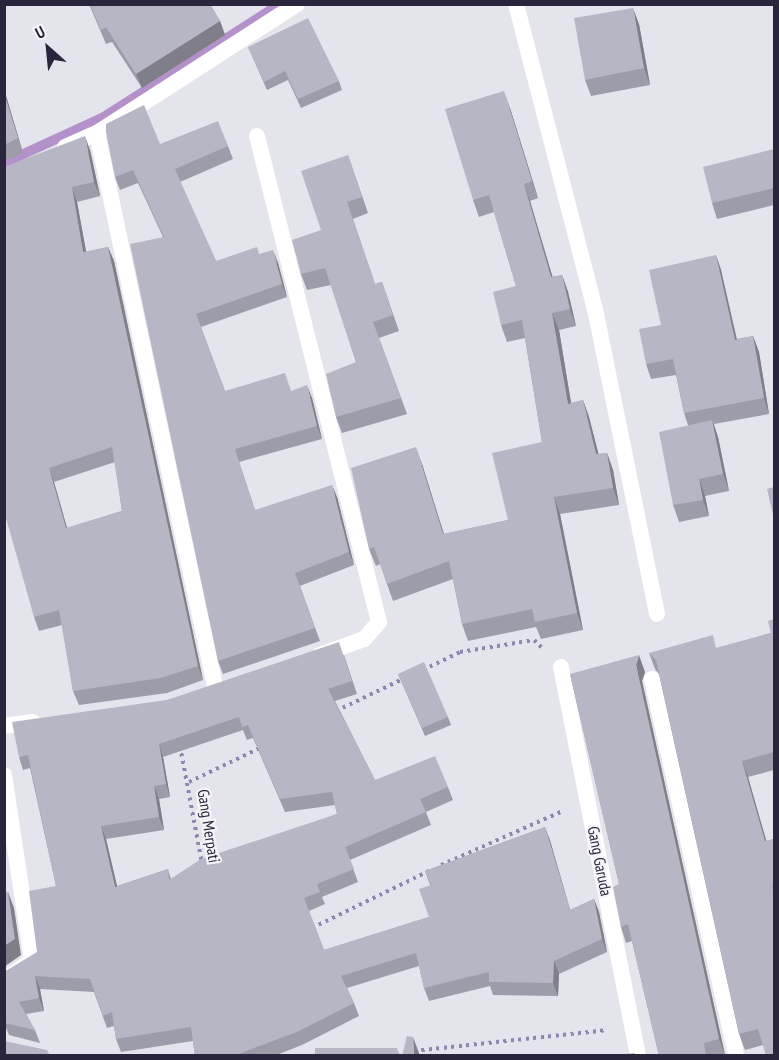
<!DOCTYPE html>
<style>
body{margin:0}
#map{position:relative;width:779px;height:1060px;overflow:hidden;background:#e4e4ec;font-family:"PT Sans Narrow",sans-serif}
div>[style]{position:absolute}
.stream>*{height:10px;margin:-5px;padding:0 5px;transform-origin:5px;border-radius:5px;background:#b591cc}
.path>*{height:4px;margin-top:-2px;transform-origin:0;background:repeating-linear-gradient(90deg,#8c87ad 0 3px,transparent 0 7.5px)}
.minor>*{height:16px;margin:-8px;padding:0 8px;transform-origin:8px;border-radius:8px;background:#fff}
.wall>*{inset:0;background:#9d9da9}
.shaded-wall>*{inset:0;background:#807f89}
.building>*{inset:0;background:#b7b6c4}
span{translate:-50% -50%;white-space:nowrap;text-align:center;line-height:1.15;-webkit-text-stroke:4.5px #f4f4f9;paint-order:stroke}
.street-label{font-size:16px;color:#29253c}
.frame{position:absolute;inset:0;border:6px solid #29253c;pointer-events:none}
.north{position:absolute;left:18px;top:18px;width:60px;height:60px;-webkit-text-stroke:4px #f4f4f9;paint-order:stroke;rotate:333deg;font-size:16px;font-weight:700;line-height:24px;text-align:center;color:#29253c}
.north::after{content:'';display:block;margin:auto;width:21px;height:27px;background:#29253c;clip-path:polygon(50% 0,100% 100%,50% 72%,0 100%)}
</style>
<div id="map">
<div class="stream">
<i style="left:4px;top:163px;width:110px;rotate:-24.7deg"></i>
<i style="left:104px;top:117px;width:209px;rotate:-32.7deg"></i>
</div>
<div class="path">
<i style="left:423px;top:670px;width:41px;rotate:-25.9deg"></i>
<i style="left:460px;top:652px;width:75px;rotate:-9.2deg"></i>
<i style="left:534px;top:640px;width:11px;rotate:45deg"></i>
<i style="left:336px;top:711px;width:76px;rotate:-25.6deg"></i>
<i style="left:180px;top:746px;width:119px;rotate:79.4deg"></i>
<i style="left:189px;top:782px;width:81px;rotate:-25.6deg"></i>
<i style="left:441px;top:865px;width:133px;rotate:-23.9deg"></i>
<i style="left:312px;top:928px;width:130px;rotate:-26deg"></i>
<i style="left:414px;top:1051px;width:193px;rotate:-6.2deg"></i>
</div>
<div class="minor">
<i style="left:516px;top:4px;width:315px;rotate:75.5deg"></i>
<i style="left:595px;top:309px;width:311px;rotate:78.5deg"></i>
<i style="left:97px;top:133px;width:571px;rotate:77.96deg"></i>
<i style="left:257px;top:136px;width:501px;rotate:75.91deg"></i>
<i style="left:379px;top:622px;width:23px;rotate:131deg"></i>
<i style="left:364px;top:639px;width:47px;rotate:160deg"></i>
<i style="left:65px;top:147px;width:35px;rotate:-24deg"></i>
<i style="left:97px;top:133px;width:238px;rotate:-32.8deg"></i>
<i style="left:561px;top:667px;width:397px;rotate:78.8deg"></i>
<i style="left:652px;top:679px;width:386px;rotate:77.4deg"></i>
<i style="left:4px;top:726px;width:29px;rotate:-8deg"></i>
<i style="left:4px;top:775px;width:187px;rotate:81.4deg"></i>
<i style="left:32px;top:960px;width:34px;rotate:144deg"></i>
</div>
<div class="wall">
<i style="clip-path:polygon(89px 4px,210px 4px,220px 21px,225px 35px,142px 88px,112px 42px,106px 44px)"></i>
<i style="clip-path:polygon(639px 24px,650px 85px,591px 96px,585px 80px)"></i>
<i style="clip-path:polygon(248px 47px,339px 81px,342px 90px,301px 108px,288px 80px,267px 90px)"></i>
<i style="clip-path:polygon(4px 89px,23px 153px,4px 161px)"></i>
<i style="clip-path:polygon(510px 108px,538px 198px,530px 201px,552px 277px,562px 275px,568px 292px,576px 326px,559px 330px,571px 403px,583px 400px,589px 417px,598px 454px,607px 453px,613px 470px,619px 505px,560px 514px,583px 630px,541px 639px,536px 627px,468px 641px,462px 624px,453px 579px,393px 601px,380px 564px,376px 566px,369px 549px,422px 464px,444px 534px,508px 520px,542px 442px,525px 338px,507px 342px,501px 325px,516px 286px,494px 212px,479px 217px,473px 200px)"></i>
<i style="clip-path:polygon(160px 144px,228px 146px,233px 159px,180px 182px,216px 261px,259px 254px,278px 263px,287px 297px,201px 327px,225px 391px,291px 391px,312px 398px,322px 439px,239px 462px,255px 510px,337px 497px,354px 565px,300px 586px,320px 641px,223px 674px,218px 661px,163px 237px,138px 183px,120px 190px,115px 177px)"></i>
<i style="clip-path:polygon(774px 149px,774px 205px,717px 219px,712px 203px)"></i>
<i style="clip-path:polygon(evenodd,90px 150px,100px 196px,77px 202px,86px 252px,108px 247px,114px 261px,203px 680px,167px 693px,79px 705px,73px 691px,62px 625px,39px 631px,34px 617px,4px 167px,90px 150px,115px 462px,122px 511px,67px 528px,54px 482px,115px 462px)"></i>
<i style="clip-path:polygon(348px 155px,368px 213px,353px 219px,375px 284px,382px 282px,399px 331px,379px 338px,407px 414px,342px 433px,336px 417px,356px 362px,331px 285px,307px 290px,301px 274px,321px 230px)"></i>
<i style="clip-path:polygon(716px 255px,721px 270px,737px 339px,753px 336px,759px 352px,769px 414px,714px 424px,718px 437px,729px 491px,705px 496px,709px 516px,679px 522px,673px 505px,688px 425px,684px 413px,676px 375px,651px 379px,646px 364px,661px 325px)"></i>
<i style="clip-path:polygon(774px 619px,774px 770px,748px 777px,766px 841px,774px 839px,774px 1056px,763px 1045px,745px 1050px,739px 1034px,659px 674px,655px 669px,649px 653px,717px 648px,771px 633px)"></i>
<i style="clip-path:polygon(evenodd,344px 655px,357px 694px,335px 701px,375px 780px,448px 787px,453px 800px,426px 812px,431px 825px,350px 860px,358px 882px,322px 897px,325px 904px,309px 911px,324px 950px,429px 917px,430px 885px,425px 871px,545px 827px,570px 910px,594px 899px,599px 912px,607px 952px,559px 974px,558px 996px,493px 995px,490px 986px,429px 1001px,424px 988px,419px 966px,347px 988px,354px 1003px,359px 1016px,302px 1045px,274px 1056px,195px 1056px,193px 1041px,121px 1052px,116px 1039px,114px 1026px,107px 1028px,94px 992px,40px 989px,44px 1011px,26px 1014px,35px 1030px,40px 1043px,9px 1035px,4px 1023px,37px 952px,56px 886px,30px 768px,23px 770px,19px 757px,167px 700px,344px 655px,243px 730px,247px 740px,253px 738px,285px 812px,335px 805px,337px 814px,171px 879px,168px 869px,117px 886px,106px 839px,164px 830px,159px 799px,170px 797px,163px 757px,243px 730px)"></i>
<i style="clip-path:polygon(645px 672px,642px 681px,725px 1055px,659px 1056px,632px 941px,626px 943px,621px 927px,619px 884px,570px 674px)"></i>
<i style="clip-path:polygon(398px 674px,448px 717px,451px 725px,425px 736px)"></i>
</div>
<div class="shaded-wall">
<i style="clip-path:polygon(633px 8px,639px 24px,650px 85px,644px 68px)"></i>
<i style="clip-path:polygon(220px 21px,225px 35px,142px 88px,136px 74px)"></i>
<i style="clip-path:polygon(4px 89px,23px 153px,18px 138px,4px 93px)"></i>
<i style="clip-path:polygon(504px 91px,510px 108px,538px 198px,532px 181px)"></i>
<i style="clip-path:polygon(85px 136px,90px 150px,100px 196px,94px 182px)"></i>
<i style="clip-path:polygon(524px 184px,530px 201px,558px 295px,551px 277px)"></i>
<i style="clip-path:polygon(72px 187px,77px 202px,89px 267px,83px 252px)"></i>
<i style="clip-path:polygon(108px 247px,114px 261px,203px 680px,198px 666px)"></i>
<i style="clip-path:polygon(273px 250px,278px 263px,287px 297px,282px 284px)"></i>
<i style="clip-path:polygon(716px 255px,721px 270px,740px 355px,735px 340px)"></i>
<i style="clip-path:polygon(562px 275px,568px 292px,576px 326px,570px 309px)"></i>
<i style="clip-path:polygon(552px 313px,559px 330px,574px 421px,568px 404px)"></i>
<i style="clip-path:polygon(753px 336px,759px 352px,769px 414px,764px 398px)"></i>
<i style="clip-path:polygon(307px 385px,312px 398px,322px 439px,317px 426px)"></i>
<i style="clip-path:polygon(583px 400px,589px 417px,603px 471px,596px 454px)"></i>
<i style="clip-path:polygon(712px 420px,718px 437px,729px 491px,723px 474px)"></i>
<i style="clip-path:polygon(416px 447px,422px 464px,449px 551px,443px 534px)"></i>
<i style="clip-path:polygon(607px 453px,613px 470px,619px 505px,613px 488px)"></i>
<i style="clip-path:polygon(49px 468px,54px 482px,71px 542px,66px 528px)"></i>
<i style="clip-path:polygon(699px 479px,705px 496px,709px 516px,703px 500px)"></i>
<i style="clip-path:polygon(332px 485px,337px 497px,354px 565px,349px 552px)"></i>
<i style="clip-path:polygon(554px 497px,560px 514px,583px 630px,577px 613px)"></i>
<i style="clip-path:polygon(639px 655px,645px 672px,642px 681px,725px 1055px,719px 1039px,636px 665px)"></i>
<i style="clip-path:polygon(159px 744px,163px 757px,170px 797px,166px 784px)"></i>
<i style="clip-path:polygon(742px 761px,748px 777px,771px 857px,765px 841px)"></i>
<i style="clip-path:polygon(154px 786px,159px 799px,164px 830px,159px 817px)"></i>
<i style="clip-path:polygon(101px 826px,106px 839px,120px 899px,115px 887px)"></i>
<i style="clip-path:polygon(545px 827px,550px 840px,574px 923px,570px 910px)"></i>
<i style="clip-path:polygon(8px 892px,14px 908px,21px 955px,4px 967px,4px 946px)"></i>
<i style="clip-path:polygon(594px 899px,599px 912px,607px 952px,602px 939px)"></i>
<i style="clip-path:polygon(554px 961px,559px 974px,558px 996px,553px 983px)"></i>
<i style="clip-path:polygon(35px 976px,40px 989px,44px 1011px,39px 998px)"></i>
<i style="clip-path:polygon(413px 1037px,419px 1053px,419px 1056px,414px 1056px)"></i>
</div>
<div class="building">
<i style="clip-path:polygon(90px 4px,210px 4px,220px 21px,136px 74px,106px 27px,101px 30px)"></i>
<i style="clip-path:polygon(633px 8px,644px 68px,585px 80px,574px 18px)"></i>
<i style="clip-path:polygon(308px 18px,339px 81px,298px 99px,285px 71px,264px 82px,248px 47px)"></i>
<i style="clip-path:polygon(504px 91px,532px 181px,524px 184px,551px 277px,562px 275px,570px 309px,552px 313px,568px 404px,583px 400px,596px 454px,607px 453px,613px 488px,554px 497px,577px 613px,535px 622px,532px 609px,462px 624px,449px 561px,387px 584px,374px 547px,369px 549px,351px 468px,416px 447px,443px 534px,508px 520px,492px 453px,542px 442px,522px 320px,501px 325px,493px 292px,516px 286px,489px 195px,473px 200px,445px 109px)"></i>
<i style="clip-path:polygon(4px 93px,18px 138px,4px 145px)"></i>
<i style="clip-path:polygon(144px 105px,160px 144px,218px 121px,228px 146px,175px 169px,216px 261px,257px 247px,259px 254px,273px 250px,282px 284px,196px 314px,225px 391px,285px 373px,291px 391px,307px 385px,317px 426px,235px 449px,255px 510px,332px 485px,349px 552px,295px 573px,315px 628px,218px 661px,130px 244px,164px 237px,133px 170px,115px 177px,106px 132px,106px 124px)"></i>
<i style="clip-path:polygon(evenodd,85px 136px,94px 182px,72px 187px,83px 252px,108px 247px,198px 666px,161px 678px,73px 691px,59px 610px,34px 617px,4px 511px,4px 167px,85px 136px,112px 447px,122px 511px,66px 528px,49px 468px,112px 447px)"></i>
<i style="clip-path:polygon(774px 149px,774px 188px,712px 203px,703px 167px)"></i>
<i style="clip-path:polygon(348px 155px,362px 197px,347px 202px,375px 284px,382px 282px,393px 315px,373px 322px,401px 398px,336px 417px,326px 374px,356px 362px,325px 268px,301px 274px,292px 240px,321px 230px,301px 171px)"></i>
<i style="clip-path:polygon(716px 255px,735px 340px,753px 336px,764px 398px,684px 413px,673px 359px,646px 364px,639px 329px,661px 325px,649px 270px)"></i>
<i style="clip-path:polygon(712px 420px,723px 474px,699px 479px,703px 500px,673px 505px,659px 432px)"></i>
<i style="clip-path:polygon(774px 487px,774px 519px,767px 489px)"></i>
<i style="clip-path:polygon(774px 619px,774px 752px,742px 761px,765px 841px,774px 839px,774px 885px,772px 886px,774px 895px,774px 1056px,766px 1056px,758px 1029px,739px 1034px,656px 660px,649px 653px,713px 635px,716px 648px,771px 633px,768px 621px)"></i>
<i style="clip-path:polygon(evenodd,339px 642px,352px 681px,328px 689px,375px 780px,435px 756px,448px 787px,420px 799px,426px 812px,345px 847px,354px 869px,317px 884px,320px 892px,304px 898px,324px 950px,429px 917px,419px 889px,431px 885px,425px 871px,545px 827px,570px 910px,594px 899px,602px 939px,554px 961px,553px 983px,489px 982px,489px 972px,424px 988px,416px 953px,341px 976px,354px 1003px,297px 1032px,238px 1054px,231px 1056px,195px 1056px,191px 1027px,116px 1039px,112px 1012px,103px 1016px,90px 979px,35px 976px,39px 998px,19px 1002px,35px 1030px,4px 1023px,4px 972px,37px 952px,29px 891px,56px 886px,28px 755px,19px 757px,12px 722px,167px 700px,339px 642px,239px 717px,242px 727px,248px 725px,280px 799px,332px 792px,337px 814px,201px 859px,169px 880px,168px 869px,115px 887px,101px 826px,159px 817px,154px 786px,166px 784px,159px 744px,239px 717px)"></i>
<i style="clip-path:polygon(639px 655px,636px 665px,719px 1039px,704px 1043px,706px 1056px,659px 1056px,628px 924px,621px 927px,613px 887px,619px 884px,570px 674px)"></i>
<i style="clip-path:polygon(424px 662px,448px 717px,422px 728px,398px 674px)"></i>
<i style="clip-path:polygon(8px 892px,15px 939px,4px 946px,4px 893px)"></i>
<i style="clip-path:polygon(407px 1036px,413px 1037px,414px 1056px,402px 1056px)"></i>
<i style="clip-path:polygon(4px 1041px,47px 1050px,50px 1056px,4px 1056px)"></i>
<i style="clip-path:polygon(315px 1048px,397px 1048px,400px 1056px,315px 1056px)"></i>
<i style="clip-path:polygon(635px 1053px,635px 1056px,602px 1056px)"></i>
</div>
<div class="street-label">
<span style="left:209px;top:826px;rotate:81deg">Gang Merpati</span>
<span style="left:600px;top:861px;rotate:79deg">Gang Garuda</span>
</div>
<div class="frame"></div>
<div class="north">U</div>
</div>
